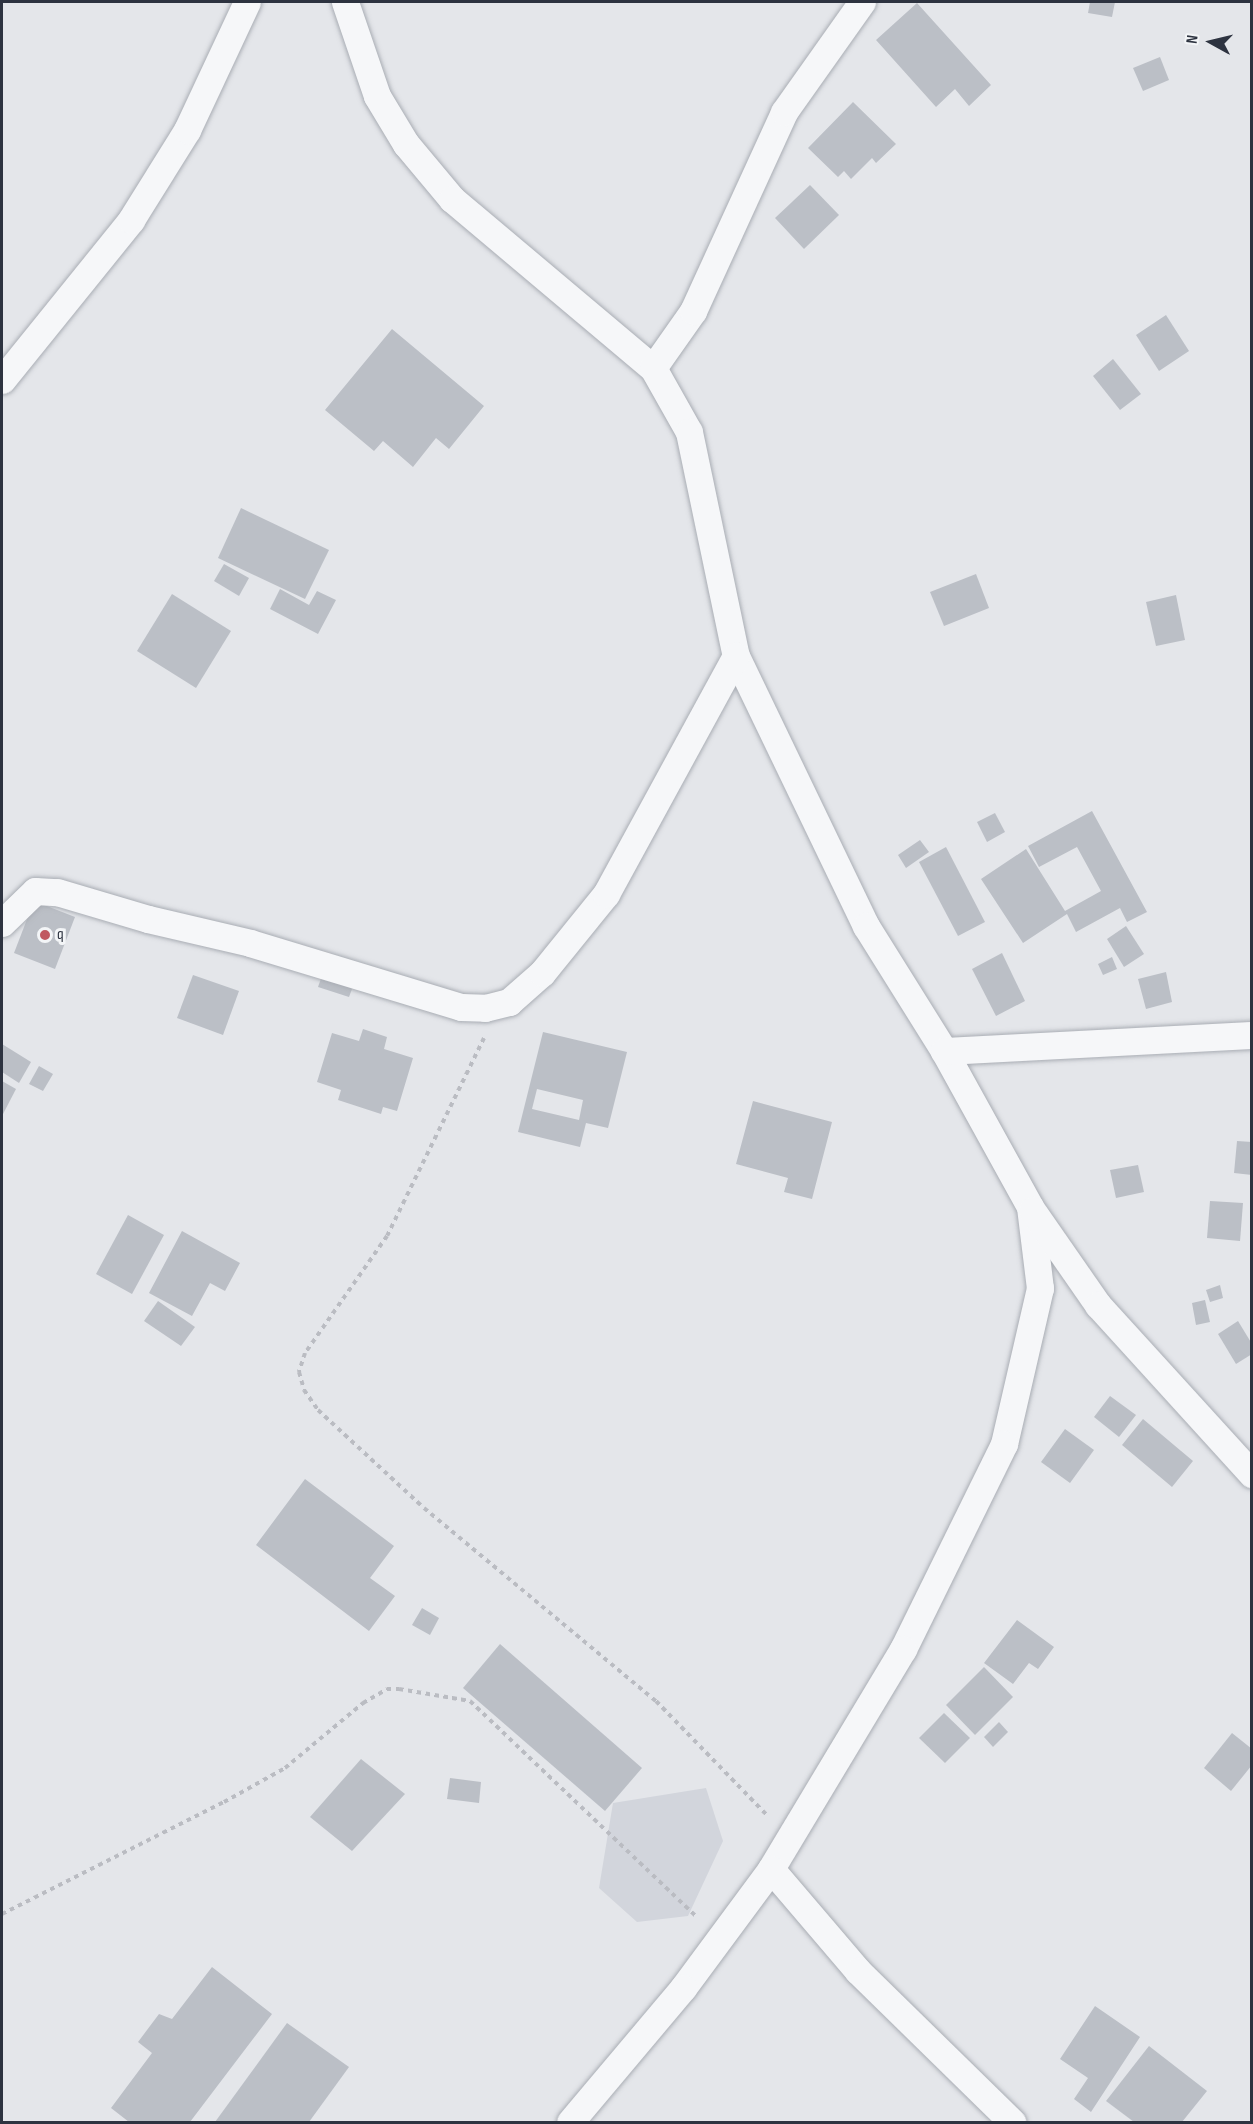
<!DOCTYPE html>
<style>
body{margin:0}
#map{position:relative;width:1253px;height:2124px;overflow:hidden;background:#e4e6ea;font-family:"Sofia Sans Condensed",sans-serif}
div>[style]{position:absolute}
.built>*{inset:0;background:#d2d5dc}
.building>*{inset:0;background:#bbbfc6}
.path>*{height:4px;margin-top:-2px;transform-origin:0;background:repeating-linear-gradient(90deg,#babcc2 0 4.5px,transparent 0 9px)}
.roads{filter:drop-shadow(0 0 2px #a9adb4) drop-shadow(0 0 2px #a9adb4)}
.minor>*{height:27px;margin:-13.5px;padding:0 13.5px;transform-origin:13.5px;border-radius:13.5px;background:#f6f7f9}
.dots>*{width:16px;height:16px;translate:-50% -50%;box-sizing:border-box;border:3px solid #f3f5f7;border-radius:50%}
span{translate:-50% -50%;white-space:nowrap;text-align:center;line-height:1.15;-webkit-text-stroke:6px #f3f5f7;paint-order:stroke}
.poi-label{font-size:16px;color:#2d3340}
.left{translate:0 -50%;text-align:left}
.frame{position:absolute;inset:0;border:3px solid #2d3340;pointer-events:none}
.north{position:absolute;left:1181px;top:12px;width:60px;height:60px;-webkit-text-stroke:4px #f3f5f7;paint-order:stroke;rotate:278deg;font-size:16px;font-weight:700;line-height:24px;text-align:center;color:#2d3340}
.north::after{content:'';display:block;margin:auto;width:21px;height:27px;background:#2d3340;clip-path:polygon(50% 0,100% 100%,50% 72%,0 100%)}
</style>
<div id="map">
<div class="built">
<i style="clip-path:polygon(706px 1788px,723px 1841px,688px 1916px,637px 1922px,599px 1888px,613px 1803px)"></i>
</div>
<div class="building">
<i style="clip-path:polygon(1090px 2px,1115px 2px,1112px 17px,1088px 13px)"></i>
<i style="clip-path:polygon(917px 3px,991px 85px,969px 106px,955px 89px,936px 107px,876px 40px)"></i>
<i style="clip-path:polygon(1160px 57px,1169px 80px,1143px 91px,1133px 68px)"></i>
<i style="clip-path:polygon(853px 102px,896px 144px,876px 163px,872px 158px,851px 179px,844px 171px,838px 177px,808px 148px)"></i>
<i style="clip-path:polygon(810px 185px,839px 215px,804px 249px,775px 218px)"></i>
<i style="clip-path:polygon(1166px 315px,1189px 351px,1159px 371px,1136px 335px)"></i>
<i style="clip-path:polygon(392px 329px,484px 406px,449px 449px,436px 438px,413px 467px,383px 441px,374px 451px,325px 410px)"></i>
<i style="clip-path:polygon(1113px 359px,1141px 394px,1120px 410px,1093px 376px)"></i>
<i style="clip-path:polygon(241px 508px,329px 550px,305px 599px,218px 558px)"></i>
<i style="clip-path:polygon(224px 564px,249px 578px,239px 596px,214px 581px)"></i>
<i style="clip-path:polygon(976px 574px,989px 608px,944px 626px,930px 592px)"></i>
<i style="clip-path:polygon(280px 589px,309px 605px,317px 591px,336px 600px,318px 634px,270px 609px)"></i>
<i style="clip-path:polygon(172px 594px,231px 631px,196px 688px,137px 651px)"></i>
<i style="clip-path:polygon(1176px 595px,1185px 640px,1156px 646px,1146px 602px)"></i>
<i style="clip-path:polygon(1092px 811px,1147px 912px,1127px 922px,1120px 908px,1076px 932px,1067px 914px,1023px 943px,981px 879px,1026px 849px,1065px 911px,1101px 891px,1077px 847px,1039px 867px,1028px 846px)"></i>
<i style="clip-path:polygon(995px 813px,1005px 832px,987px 842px,977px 822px)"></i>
<i style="clip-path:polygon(920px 840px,929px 852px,906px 868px,898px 855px)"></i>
<i style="clip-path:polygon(946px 847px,985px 922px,958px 936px,919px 862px)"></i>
<i style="clip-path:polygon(34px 901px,75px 917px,55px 969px,14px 953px)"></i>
<i style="clip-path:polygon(1126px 926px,1144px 954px,1124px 967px,1107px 939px)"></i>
<i style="clip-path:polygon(1002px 953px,1025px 1001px,996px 1016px,972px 969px)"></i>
<i style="clip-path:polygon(1112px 957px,1117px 969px,1103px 975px,1098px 964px)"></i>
<i style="clip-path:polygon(324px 970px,355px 981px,349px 997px,318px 987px)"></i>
<i style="clip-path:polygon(1166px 972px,1172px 1002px,1146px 1009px,1138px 979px)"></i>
<i style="clip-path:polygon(193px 975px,239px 991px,223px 1035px,177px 1018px)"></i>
<i style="clip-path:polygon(363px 1029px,387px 1037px,384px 1049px,413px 1058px,397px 1111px,383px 1107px,381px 1114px,338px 1100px,341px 1090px,317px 1082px,332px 1033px,359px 1041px)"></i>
<i style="clip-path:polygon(evenodd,543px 1032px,627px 1052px,608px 1128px,586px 1123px,580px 1147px,518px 1132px,543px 1032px,537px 1089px,583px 1100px,579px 1120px,532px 1109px,537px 1089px)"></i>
<i style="clip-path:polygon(2px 1044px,31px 1062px,19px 1083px,2px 1072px)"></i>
<i style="clip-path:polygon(39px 1066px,53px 1074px,43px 1091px,29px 1084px)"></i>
<i style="clip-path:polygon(2px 1081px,16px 1089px,2px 1116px)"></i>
<i style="clip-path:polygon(753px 1101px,832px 1122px,812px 1199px,784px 1192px,788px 1178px,736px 1164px)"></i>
<i style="clip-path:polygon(1237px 1141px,1252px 1142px,1252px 1175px,1234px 1173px)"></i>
<i style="clip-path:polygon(1138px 1165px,1144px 1192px,1116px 1198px,1110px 1170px)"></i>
<i style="clip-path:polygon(1210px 1201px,1243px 1203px,1240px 1241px,1207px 1238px)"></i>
<i style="clip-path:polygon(128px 1215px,164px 1235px,132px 1294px,96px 1274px)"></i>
<i style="clip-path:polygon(182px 1231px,240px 1263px,225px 1291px,210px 1283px,192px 1316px,149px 1293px)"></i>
<i style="clip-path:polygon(1220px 1285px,1223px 1298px,1210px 1302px,1206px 1290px)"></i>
<i style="clip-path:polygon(1205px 1300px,1210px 1322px,1196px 1325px,1192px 1303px)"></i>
<i style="clip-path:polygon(158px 1301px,195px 1327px,181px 1346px,144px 1321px)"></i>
<i style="clip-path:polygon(1238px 1321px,1252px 1344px,1252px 1354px,1236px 1364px,1218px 1334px)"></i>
<i style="clip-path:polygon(1110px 1396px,1136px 1415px,1119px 1437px,1094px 1417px)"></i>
<i style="clip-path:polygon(1143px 1419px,1193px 1461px,1172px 1487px,1122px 1445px)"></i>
<i style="clip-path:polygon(1065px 1429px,1094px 1450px,1070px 1483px,1041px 1462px)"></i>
<i style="clip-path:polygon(305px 1479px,394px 1546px,370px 1578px,395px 1596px,369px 1631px,256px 1545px)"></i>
<i style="clip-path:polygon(422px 1608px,439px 1618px,430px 1635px,412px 1625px)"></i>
<i style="clip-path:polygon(1017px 1620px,1054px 1647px,1038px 1669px,1029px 1663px,1013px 1684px,984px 1663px)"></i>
<i style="clip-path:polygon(500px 1644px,642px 1768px,605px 1811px,463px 1688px)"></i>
<i style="clip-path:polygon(984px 1667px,1013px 1697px,975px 1735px,946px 1705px)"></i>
<i style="clip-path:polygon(944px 1713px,970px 1738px,945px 1763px,919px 1738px)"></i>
<i style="clip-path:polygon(999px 1722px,1008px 1732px,993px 1747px,984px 1737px)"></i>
<i style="clip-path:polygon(1232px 1733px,1252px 1749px,1252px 1765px,1231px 1791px,1204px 1768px)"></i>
<i style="clip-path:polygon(361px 1759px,405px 1794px,352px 1851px,310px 1817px)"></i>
<i style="clip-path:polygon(450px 1778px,481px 1782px,479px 1803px,447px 1799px)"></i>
<i style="clip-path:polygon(212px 1967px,272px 2014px,190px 2122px,129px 2122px,111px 2108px,152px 2053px,138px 2042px,159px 2014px,172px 2019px)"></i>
<i style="clip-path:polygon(1095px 2006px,1140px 2037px,1091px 2112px,1074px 2099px,1088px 2078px,1060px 2059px)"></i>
<i style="clip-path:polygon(287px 2023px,349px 2067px,309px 2122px,215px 2122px)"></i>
<i style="clip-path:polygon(1149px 2046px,1207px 2091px,1182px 2122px,1134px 2122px,1106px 2101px)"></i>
</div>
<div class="path">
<i style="left:484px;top:1038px;width:220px;rotate:116.1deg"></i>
<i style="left:387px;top:1236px;width:143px;rotate:125deg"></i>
<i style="left:305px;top:1353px;width:20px;rotate:108deg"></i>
<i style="left:299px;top:1372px;width:19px;rotate:74deg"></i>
<i style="left:304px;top:1390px;width:24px;rotate:55deg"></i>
<i style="left:318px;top:1410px;width:144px;rotate:42.8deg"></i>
<i style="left:424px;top:1508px;width:302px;rotate:39.8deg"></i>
<i style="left:656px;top:1701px;width:161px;rotate:45.8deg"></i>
<i style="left:2px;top:1914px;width:249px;rotate:-26.8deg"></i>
<i style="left:224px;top:1802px;width:70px;rotate:-29.1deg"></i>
<i style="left:285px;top:1768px;width:102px;rotate:-39.8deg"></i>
<i style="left:363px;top:1703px;width:28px;rotate:-30deg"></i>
<i style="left:387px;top:1689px;width:12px"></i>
<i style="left:399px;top:1689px;width:72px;rotate:9.6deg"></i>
<i style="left:470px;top:1701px;width:313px;rotate:43.6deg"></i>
</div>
<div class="roads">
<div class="minor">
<i style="left:345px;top:2px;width:99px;rotate:71.2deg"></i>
<i style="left:377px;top:96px;width:56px;rotate:58.9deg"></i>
<i style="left:406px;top:144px;width:72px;rotate:50.1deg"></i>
<i style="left:452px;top:199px;width:263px;rotate:40.1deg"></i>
<i style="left:653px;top:368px;width:73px;rotate:60.6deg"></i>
<i style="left:689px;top:432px;width:229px;rotate:78.2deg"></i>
<i style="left:736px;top:656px;width:300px;rotate:64.3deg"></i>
<i style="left:866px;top:926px;width:147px;rotate:58deg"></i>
<i style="left:944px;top:1051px;width:178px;rotate:61.1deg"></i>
<i style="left:1030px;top:1207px;width:82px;rotate:83deg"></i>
<i style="left:1040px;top:1288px;width:160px;rotate:103deg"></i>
<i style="left:1004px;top:1444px;width:229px;rotate:116.2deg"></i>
<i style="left:903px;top:1649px;width:257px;rotate:121deg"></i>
<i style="left:771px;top:1869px;width:148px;rotate:126.5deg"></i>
<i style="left:683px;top:1988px;width:175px;rotate:130.1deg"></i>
<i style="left:653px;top:368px;width:70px;rotate:-54.9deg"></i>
<i style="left:693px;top:311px;width:219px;rotate:-65.4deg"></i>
<i style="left:784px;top:112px;width:135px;rotate:-54.7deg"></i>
<i style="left:2px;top:380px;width:206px;rotate:-51.1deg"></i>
<i style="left:131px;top:220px;width:106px;rotate:-58.1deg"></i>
<i style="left:187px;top:130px;width:141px;rotate:-64.9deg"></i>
<i style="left:2px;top:923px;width:46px;rotate:-44.1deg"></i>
<i style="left:35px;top:891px;width:22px;rotate:3deg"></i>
<i style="left:57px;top:892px;width:95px;rotate:16.5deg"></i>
<i style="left:148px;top:919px;width:105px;rotate:13.2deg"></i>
<i style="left:250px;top:943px;width:220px;rotate:16.9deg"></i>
<i style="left:461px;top:1007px;width:24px;rotate:2deg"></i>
<i style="left:485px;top:1008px;width:25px;rotate:-14deg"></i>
<i style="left:509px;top:1002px;width:44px;rotate:-41.3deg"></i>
<i style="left:542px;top:973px;width:102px;rotate:-51deg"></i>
<i style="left:606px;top:894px;width:271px;rotate:-61.4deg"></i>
<i style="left:944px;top:1051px;width:308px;rotate:-3deg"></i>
<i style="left:1032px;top:1210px;width:116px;rotate:55.2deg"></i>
<i style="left:1098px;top:1305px;width:229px;rotate:47.7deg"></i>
<i style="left:771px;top:1869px;width:134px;rotate:49.5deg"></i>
<i style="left:858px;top:1971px;width:216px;rotate:44.4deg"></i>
</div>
</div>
<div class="dots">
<i style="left:45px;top:935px;background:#c05861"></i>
</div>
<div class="poi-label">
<span class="left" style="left:57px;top:935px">q</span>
</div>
<div class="frame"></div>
<div class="north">N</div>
</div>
